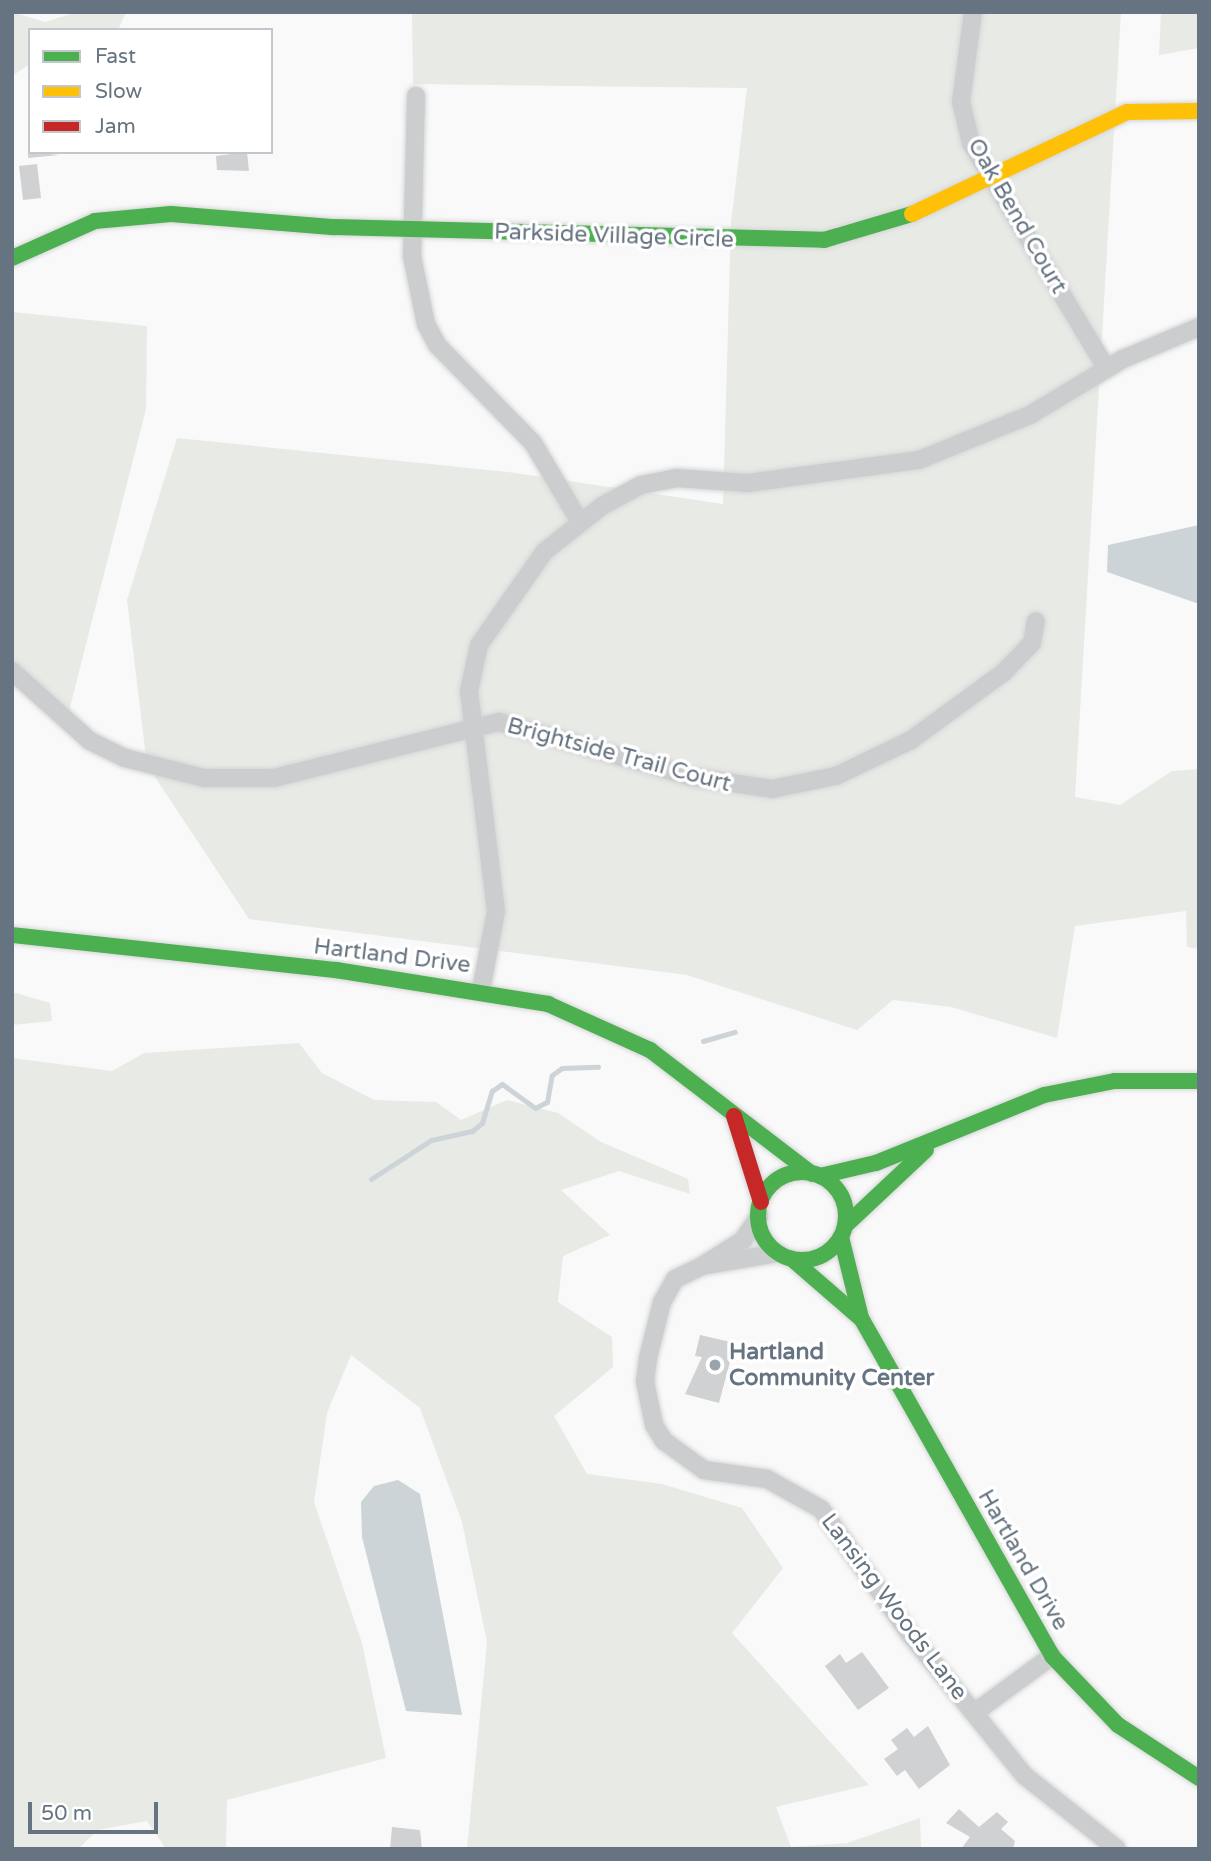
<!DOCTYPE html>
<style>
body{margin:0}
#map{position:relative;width:1211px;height:1861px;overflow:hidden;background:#f9f9f9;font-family:"Varela Round",sans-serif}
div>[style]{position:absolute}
.green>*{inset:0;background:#e8eae6}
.water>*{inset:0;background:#cdd4d7}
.stream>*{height:5px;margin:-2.5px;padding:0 2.5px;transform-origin:2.5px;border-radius:2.5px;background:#cdd4d7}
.building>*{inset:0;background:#d0d1d2}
.roads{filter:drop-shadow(0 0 2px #d5d6d7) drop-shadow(0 0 2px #d5d6d7)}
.street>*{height:18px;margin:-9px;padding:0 9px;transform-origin:9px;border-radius:9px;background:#cccdce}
.fast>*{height:16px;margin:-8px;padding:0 8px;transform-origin:8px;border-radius:8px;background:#4caf50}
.fast>.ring{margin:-8px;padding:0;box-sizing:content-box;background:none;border:16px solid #4caf50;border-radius:50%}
.slow>*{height:16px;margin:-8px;padding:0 8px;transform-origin:8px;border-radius:8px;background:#ffc107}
.jam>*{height:16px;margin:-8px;padding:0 8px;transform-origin:8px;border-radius:8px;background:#c62828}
.dots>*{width:19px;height:19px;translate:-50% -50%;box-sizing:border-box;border:4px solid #fff;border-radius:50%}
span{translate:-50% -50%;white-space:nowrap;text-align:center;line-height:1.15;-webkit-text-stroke:7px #fff;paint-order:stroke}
.street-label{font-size:23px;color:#667481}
.poi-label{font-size:23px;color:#667481;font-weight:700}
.left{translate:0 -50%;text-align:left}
.frame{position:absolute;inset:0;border:14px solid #667481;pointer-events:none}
.legend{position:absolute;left:28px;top:28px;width:245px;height:126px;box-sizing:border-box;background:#fff;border:2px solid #c2c7cd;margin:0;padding:9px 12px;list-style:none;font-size:21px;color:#667481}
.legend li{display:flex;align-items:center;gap:14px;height:35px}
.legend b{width:35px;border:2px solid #c2c7cd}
.scale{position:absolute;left:28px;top:1802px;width:130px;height:32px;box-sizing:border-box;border:4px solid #667481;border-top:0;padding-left:9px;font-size:21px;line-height:24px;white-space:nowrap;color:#667481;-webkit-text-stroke:5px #fff;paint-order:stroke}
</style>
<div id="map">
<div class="green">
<i style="clip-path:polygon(12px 12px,45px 22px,77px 12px,126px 12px,118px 30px,30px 30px,30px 64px,12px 76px)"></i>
<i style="clip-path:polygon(412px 12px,1121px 12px,1075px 797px,1120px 805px,1172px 771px,1199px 769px,1199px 949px,1187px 947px,1186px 911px,1075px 926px,1057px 1038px,951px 1007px,893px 1000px,857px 1030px,687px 975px,249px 919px,147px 765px,127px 600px,177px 438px,508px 472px,723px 504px,731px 223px,747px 88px,413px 84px)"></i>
<i style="clip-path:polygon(1161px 12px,1199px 12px,1199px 48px,1159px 55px)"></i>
<i style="clip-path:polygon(12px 312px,147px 326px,146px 409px,68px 715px,12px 659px)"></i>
<i style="clip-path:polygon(12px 992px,50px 1003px,52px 1021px,12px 1025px)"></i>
<i style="clip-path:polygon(299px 1043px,322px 1073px,374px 1100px,436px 1102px,461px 1120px,507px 1100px,558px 1113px,601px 1142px,688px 1179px,690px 1194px,619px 1171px,561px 1190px,610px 1235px,563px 1256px,558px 1302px,612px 1337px,613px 1367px,554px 1416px,587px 1474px,662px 1484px,742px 1508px,783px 1568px,732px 1633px,869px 1785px,776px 1807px,791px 1847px,847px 1843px,920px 1818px,921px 1849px,467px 1849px,487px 1642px,462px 1522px,420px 1408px,351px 1355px,327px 1413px,314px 1502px,362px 1643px,386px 1758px,227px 1800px,226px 1849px,166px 1849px,147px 1821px,98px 1830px,78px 1849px,12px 1849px,12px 1058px,112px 1071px,144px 1053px)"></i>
</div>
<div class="water">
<i style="clip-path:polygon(1199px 525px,1199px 604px,1107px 572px,1108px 545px)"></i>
<i style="clip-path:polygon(398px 1480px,420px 1494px,462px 1715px,406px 1711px,362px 1537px,361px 1502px,374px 1486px)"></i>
</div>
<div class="stream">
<i style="left:703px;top:1041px;width:33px;rotate:-16deg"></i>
<i style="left:371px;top:1179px;width:72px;rotate:-33deg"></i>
<i style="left:431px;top:1140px;width:42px;rotate:-12.4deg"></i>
<i style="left:472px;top:1131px;width:13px;rotate:-39deg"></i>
<i style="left:482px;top:1123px;width:34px;rotate:-73deg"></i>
<i style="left:492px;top:1091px;width:12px;rotate:-35deg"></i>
<i style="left:502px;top:1084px;width:41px;rotate:36deg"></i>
<i style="left:535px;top:1108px;width:13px;rotate:-27deg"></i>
<i style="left:547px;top:1102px;width:27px;rotate:-80deg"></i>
<i style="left:552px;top:1075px;width:12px;rotate:-35deg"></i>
<i style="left:562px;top:1068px;width:36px;rotate:-2deg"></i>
</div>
<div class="building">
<i style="clip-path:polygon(30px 131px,30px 152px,59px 155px,28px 158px)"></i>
<i style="clip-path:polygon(247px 152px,249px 171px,217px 170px,216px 156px)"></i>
<i style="clip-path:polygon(37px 164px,41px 198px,23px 200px,19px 166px)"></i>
<i style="clip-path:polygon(700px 1335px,735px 1343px,719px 1403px,685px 1394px,702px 1357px,695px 1356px)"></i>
<i style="clip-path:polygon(862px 1652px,889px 1688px,858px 1710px,825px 1666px,840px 1654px,846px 1663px)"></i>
<i style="clip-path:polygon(928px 1726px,950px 1765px,919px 1789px,905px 1770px,897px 1776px,884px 1759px,898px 1749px,891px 1740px,907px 1728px,914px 1737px)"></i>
<i style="clip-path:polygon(959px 1809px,979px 1827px,997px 1812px,1008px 1822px,1001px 1829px,1015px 1841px,1013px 1849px,961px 1849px,970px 1837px,946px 1823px)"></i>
<i style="clip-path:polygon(392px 1827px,420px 1830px,422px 1849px,390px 1849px)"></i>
</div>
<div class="roads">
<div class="street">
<i style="left:973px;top:12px;width:91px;rotate:97.6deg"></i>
<i style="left:961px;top:102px;width:42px;rotate:76.3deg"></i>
<i style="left:971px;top:143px;width:262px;rotate:59deg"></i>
<i style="left:416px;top:96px;width:160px;rotate:91.4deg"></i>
<i style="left:412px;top:256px;width:69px;rotate:78.4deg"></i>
<i style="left:426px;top:324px;width:24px;rotate:62deg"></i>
<i style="left:437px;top:345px;width:137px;rotate:45.6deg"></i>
<i style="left:533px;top:443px;width:92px;rotate:59.3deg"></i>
<i style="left:12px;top:671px;width:105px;rotate:41.9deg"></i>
<i style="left:90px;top:741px;width:39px;rotate:26deg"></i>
<i style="left:125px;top:758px;width:81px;rotate:14.2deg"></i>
<i style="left:204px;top:778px;width:70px"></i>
<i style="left:274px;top:778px;width:232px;rotate:-14deg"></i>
<i style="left:499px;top:722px;width:201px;rotate:15.9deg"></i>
<i style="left:692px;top:777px;width:81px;rotate:8.5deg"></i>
<i style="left:772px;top:789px;width:65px;rotate:-11.5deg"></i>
<i style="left:836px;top:776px;width:83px;rotate:-25.6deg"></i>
<i style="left:911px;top:740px;width:114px;rotate:-36.1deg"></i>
<i style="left:1003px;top:673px;width:42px;rotate:-46deg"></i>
<i style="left:1032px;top:643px;width:22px;rotate:-80deg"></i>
<i style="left:481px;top:990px;width:80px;rotate:-79.2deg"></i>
<i style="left:496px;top:911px;width:222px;rotate:-97deg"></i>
<i style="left:469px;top:691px;width:47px;rotate:-77.7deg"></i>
<i style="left:479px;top:645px;width:113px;rotate:-55deg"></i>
<i style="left:544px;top:552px;width:74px;rotate:-38.4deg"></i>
<i style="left:602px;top:506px;width:44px;rotate:-28.3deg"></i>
<i style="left:641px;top:485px;width:36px;rotate:-11deg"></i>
<i style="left:676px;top:478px;width:72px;rotate:4deg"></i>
<i style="left:748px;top:483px;width:173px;rotate:-7.7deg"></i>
<i style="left:919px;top:460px;width:120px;rotate:-22.1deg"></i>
<i style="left:1030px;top:415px;width:109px;rotate:-31.1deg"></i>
<i style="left:1123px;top:359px;width:82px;rotate:-22.8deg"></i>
<i style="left:778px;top:1253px;width:77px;rotate:170.3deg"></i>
<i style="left:702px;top:1266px;width:30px;rotate:154deg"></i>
<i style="left:675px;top:1279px;width:26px;rotate:119deg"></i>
<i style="left:662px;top:1302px;width:58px;rotate:104deg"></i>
<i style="left:648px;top:1358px;width:23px;rotate:97deg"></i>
<i style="left:645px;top:1381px;width:45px;rotate:78.4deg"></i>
<i style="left:654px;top:1425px;width:19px;rotate:58deg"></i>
<i style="left:664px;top:1441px;width:49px;rotate:35.9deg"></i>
<i style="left:704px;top:1470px;width:64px;rotate:8.1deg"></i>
<i style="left:767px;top:1479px;width:62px;rotate:29.1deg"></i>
<i style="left:821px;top:1509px;width:152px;rotate:54.6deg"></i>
<i style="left:909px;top:1633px;width:184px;rotate:51deg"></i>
<i style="left:1025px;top:1776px;width:117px;rotate:38.4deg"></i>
<i style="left:702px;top:1266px;width:49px;rotate:-32.4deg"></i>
<i style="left:743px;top:1240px;width:29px;rotate:-56deg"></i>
<i style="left:974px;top:1713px;width:97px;rotate:-36.2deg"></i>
</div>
<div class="fast">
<i style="left:12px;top:258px;width:91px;rotate:-24deg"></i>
<i style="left:95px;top:221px;width:76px;rotate:-5.3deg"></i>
<i style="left:171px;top:214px;width:164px;rotate:4.6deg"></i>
<i style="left:334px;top:227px;width:490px;rotate:1.5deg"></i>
<i style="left:824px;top:240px;width:92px;rotate:-16.5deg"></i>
<i style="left:12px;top:935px;width:326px;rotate:6.2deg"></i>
<i style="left:336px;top:970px;width:215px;rotate:9.1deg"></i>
<i style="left:548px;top:1004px;width:112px;rotate:24.3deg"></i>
<i style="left:650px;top:1050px;width:204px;rotate:37.4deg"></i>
<i class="ring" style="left:758px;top:1172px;width:72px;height:72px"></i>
<i style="left:820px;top:1176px;width:57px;rotate:-13.1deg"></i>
<i style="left:876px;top:1163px;width:181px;rotate:-22deg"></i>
<i style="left:1044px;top:1095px;width:72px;rotate:-11.2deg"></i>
<i style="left:1115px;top:1081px;width:84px"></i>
<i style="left:845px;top:1226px;width:111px;rotate:-43.2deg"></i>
<i style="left:841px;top:1237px;width:83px;rotate:76.1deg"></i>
<i style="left:861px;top:1318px;width:388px;rotate:60.5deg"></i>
<i style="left:1052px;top:1656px;width:95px;rotate:46.3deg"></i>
<i style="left:1118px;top:1725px;width:97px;rotate:33.2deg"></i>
<i style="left:792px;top:1259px;width:89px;rotate:40.9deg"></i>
</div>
<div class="slow">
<i style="left:912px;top:214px;width:238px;rotate:-25.4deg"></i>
<i style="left:1127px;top:112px;width:72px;rotate:-0.8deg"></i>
</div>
<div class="jam">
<i style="left:734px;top:1116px;width:90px;rotate:72.6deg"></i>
</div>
</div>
<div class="dots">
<i style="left:715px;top:1365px;background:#99a3ab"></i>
</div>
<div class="street-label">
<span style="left:1017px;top:216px;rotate:60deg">Oak Bend Court</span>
<span style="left:614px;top:236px;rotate:2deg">Parkside Village Circle</span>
<span style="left:619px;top:755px;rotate:15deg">Brightside Trail Court</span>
<span style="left:392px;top:956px;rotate:7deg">Hartland Drive</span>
<span style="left:1023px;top:1560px;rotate:60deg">Hartland Drive</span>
<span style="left:894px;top:1607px;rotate:53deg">Lansing Woods Lane</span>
</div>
<div class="poi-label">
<span class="left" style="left:729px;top:1365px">Hartland<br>Community Center</span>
</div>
<div class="frame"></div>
<ul class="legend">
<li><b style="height:9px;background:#4caf50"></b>Fast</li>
<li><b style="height:9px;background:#ffc107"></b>Slow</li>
<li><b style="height:9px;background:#c62828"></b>Jam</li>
</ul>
<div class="scale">50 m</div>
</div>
